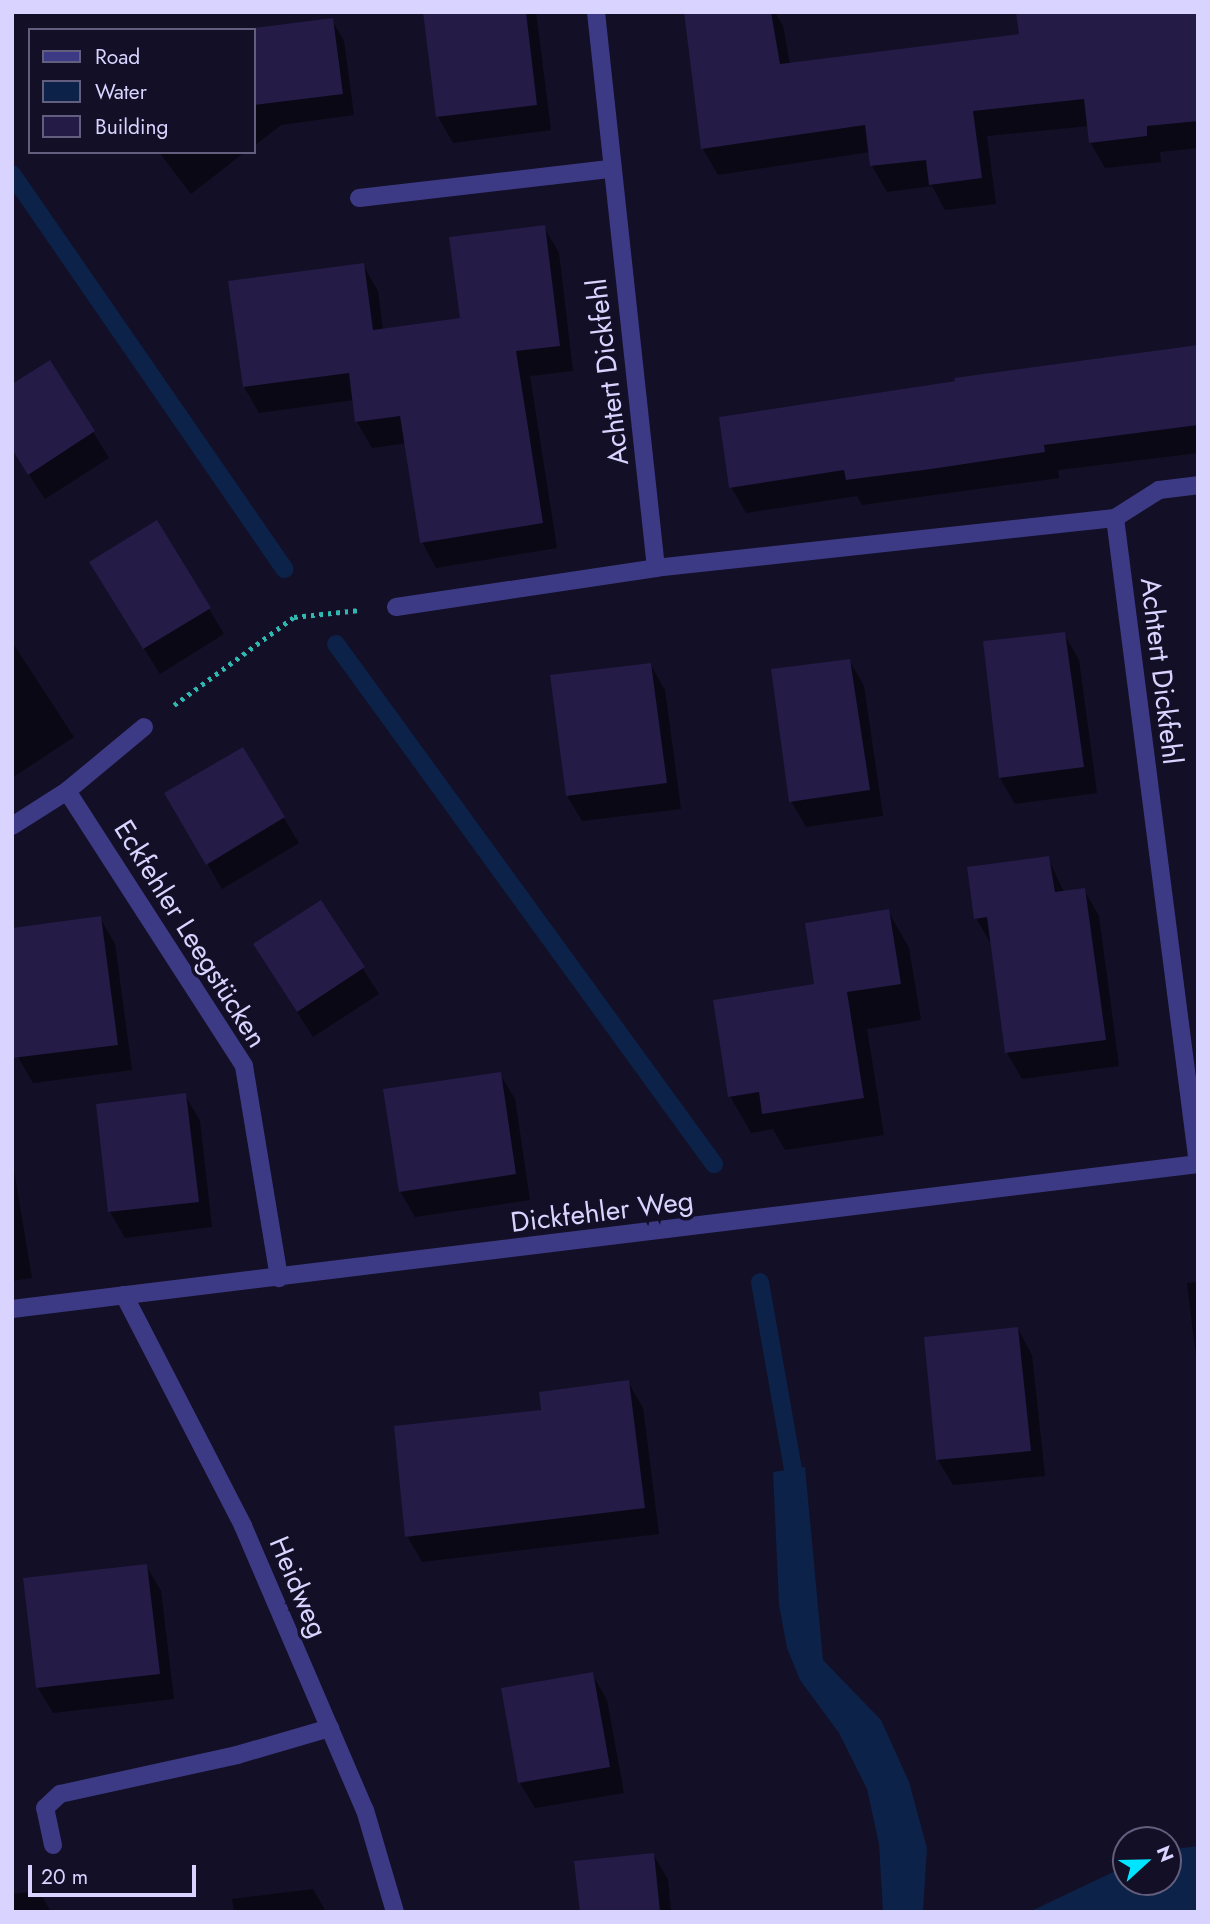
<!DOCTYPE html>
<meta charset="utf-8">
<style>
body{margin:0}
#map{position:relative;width:1210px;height:1924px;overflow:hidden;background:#130f26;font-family:Jost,sans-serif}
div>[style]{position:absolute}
.water>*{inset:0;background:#0c2248}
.shadow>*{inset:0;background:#0007}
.stream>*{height:18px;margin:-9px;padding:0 9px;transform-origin:9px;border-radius:9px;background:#0c2248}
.building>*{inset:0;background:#241b47}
.path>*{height:4.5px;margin-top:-2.25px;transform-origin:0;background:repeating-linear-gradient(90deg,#2fb8b0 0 3.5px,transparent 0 8.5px)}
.lane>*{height:18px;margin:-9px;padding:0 9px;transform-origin:9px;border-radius:9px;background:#3d3a85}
.street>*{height:18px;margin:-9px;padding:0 9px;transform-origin:9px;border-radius:9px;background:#3d3a85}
span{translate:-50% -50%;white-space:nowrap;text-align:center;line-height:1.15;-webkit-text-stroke:7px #130f26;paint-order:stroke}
.street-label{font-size:28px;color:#d9d4ff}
.frame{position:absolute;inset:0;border:14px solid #d9d4ff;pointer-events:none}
.legend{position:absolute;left:28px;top:28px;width:228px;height:126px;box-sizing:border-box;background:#130f26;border:2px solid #625e7d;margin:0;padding:9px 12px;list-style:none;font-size:21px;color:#d9d4ff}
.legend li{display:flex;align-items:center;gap:14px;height:35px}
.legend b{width:35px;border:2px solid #625e7d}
.north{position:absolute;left:1112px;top:1826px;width:70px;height:70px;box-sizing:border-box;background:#130f26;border:2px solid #625e7d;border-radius:50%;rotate:68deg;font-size:19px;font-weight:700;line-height:28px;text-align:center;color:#d9d4ff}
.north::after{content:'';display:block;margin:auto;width:24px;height:32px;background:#00e5ff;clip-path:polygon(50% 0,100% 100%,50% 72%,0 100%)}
.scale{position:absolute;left:28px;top:1865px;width:168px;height:32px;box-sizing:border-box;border:4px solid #d9d4ff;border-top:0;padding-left:9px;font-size:21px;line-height:24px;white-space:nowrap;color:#d9d4ff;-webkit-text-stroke:5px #130f26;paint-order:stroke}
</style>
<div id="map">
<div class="water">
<i style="clip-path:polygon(805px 1467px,823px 1660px,881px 1720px,909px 1782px,927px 1848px,923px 1912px,883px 1912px,879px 1844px,867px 1789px,839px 1733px,800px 1680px,787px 1648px,779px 1605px,773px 1472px)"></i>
<i style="clip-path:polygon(1198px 1846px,1198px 1912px,1029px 1912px,1126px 1866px,1126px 1882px,1168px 1882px,1168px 1850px)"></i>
</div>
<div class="shadow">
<i style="clip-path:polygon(425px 12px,536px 12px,551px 130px,453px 143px,438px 117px)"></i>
<i style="clip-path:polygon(702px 12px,775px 12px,783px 26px,790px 64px,1198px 12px,1198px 148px,1160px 152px,1161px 162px,1105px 168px,1090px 142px,1089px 126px,987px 136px,996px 204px,945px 210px,932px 186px,887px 192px,872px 166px,870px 152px,718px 175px,703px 149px,686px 15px)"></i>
<i style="clip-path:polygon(332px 20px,344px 41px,354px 115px,281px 125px,254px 146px,254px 30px)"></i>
<i style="clip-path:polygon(159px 152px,245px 152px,191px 194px)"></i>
<i style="clip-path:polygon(544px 227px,559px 253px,573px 371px,530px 376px,557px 548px,436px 568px,422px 542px,406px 443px,372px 448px,357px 422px,354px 400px,259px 413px,244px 387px,230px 283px,363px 265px,378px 291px,383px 330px,462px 319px)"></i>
<i style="clip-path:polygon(1198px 348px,1198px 453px,1058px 470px,1059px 478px,862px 505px,857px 496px,746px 513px,731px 487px,721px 418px,1069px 363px)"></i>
<i style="clip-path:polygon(50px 362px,109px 458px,45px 499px,12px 449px)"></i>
<i style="clip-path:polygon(106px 588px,209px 609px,224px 634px,160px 674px)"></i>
<i style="clip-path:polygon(1064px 634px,1079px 660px,1097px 793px,1015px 804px,1000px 778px)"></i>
<i style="clip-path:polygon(12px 642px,74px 737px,12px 778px)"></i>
<i style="clip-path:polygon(849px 660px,864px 686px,883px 816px,806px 827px,791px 801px)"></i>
<i style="clip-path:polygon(650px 664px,665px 690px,681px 809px,582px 821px,567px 796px)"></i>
<i style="clip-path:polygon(242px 749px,299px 843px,222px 889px,167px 794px)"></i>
<i style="clip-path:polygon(1048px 858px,1064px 892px,1084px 890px,1099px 916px,1119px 1066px,1022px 1079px,1007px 1053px,991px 944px,976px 918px)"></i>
<i style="clip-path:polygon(320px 902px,379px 994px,313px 1037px,271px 971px)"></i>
<i style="clip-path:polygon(888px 911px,909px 948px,921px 1020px,867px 1029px,884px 1135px,785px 1150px,773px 1129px,751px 1133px,730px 1096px)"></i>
<i style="clip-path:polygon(100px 918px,115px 944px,132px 1070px,33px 1083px,18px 1057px)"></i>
<i style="clip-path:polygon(500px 1074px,515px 1099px,530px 1200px,415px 1217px,400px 1191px)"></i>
<i style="clip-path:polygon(185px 1095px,200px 1121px,212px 1227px,125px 1238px,110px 1212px)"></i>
<i style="clip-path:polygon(12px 1158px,32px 1278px,12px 1281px)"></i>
<i style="clip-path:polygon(1198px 1282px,1198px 1373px,1187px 1283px)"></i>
<i style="clip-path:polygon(1018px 1329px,1032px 1355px,1045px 1476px,953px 1485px,938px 1460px)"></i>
<i style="clip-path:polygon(628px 1382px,643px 1408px,659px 1534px,422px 1562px,407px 1536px,543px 1412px)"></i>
<i style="clip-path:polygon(146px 1566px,161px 1591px,174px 1699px,53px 1713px,38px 1688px)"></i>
<i style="clip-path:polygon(592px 1674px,607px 1700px,624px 1793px,535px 1808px,520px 1783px)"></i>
<i style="clip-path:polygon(653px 1854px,668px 1880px,671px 1912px,582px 1912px)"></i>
<i style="clip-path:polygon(313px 1889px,326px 1912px,234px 1912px,232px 1899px)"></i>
<i style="clip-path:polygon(39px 1891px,51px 1912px,12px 1912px,12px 1894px)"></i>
</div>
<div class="stream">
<i style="left:12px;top:174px;width:480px;rotate:55.4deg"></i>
<i style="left:336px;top:644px;width:643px;rotate:53.99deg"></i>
<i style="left:760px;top:1282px;width:190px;rotate:80deg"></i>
</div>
<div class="building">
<i style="clip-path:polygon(423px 12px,526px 12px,537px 105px,436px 117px)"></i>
<i style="clip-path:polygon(684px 12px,771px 12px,780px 64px,1019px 34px,1016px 12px,1198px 12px,1198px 121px,1147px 126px,1147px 136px,1089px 143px,1084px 99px,973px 111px,982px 178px,929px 185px,926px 160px,870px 166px,865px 125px,701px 149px)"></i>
<i style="clip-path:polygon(333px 18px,343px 94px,254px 105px,254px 28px)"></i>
<i style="clip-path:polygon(545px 225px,560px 346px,516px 351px,543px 523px,420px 543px,400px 416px,355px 422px,349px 373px,243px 387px,228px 281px,364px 263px,373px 330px,460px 318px,449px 237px)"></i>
<i style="clip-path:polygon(1198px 345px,1198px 425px,1044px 445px,1045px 452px,931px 469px,846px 480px,844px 470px,729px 488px,719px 417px,955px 381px,954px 378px)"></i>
<i style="clip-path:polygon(50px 360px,95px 431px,28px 475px,12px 449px,12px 384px)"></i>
<i style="clip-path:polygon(157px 520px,211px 608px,143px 649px,89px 562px)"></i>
<i style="clip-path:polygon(1065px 632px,1084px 767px,999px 778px,983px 641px)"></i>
<i style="clip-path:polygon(850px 659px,870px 790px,789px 802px,771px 669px)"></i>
<i style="clip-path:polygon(651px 663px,667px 783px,566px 796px,550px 675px)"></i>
<i style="clip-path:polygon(243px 747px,285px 817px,206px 865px,164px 793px)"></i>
<i style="clip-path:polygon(1049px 856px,1055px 892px,1085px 888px,1106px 1040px,1005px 1053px,987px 917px,974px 919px,967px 867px)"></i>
<i style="clip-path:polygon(321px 900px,365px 967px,297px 1012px,253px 944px)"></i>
<i style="clip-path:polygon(889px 909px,901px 984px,847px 992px,864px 1098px,762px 1114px,759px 1092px,728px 1097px,713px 1000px,814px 984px,805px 923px)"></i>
<i style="clip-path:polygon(101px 916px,118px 1045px,12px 1058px,12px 928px)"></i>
<i style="clip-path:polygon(501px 1072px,516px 1174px,399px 1192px,383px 1089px)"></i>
<i style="clip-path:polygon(186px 1093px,199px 1202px,108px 1212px,96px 1104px)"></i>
<i style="clip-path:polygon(1018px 1327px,1031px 1451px,936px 1460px,924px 1337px)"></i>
<i style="clip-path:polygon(629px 1380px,645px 1508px,405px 1537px,394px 1426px,541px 1410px,539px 1392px)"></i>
<i style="clip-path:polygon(147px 1564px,160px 1674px,36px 1688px,23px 1578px)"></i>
<i style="clip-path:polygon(593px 1672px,610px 1767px,518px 1783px,501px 1688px)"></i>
<i style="clip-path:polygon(654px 1853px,660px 1912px,580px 1912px,574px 1861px)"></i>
</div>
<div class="path">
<i style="left:174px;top:705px;width:149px;rotate:-36.3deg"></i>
<i style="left:294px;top:617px;width:66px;rotate:-6.1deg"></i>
</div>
<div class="lane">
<i style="left:53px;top:1845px;width:38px;rotate:-102deg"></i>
<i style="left:45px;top:1808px;width:21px;rotate:-43deg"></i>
<i style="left:60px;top:1794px;width:181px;rotate:-12.4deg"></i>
<i style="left:237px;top:1755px;width:97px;rotate:-16.2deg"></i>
</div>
<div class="street">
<i style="left:359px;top:198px;width:254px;rotate:-6.6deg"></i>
<i style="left:1115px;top:518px;width:52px;rotate:-32.5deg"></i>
<i style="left:1159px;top:490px;width:39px;rotate:-7deg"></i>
<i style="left:396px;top:607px;width:263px;rotate:-8.5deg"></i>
<i style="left:67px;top:791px;width:100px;rotate:-39.7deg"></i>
<i style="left:12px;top:826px;width:65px;rotate:-32.5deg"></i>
<i style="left:67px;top:791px;width:327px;rotate:57.2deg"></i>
<i style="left:244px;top:1066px;width:215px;rotate:80.6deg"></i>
<i style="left:124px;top:1295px;width:260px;rotate:62.7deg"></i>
<i style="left:243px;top:1526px;width:309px;rotate:66.8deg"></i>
<i style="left:365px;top:1810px;width:106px;rotate:73.6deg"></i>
<i style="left:12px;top:1309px;width:1195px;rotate:-6.97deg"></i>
<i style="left:1198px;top:1164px;width:651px;rotate:-97.32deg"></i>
<i style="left:1115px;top:518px;width:462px;rotate:173.8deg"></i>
<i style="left:656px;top:568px;width:559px;rotate:-96.16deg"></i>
</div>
<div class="street-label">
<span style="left:608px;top:372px;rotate:-97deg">Achtert Dickfehl</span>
<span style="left:1161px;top:671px;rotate:83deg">Achtert Dickfehl</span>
<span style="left:190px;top:934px;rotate:58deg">Eckfehler Leegstücken</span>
<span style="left:602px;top:1212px;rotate:-7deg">Dickfehler Weg</span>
<span style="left:298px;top:1587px;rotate:67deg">Heidweg</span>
</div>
<div class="frame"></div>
<ul class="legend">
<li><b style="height:9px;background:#3d3a85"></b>Road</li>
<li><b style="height:19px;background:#0c2248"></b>Water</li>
<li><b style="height:19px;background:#241b47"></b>Building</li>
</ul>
<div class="north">N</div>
<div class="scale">20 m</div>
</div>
